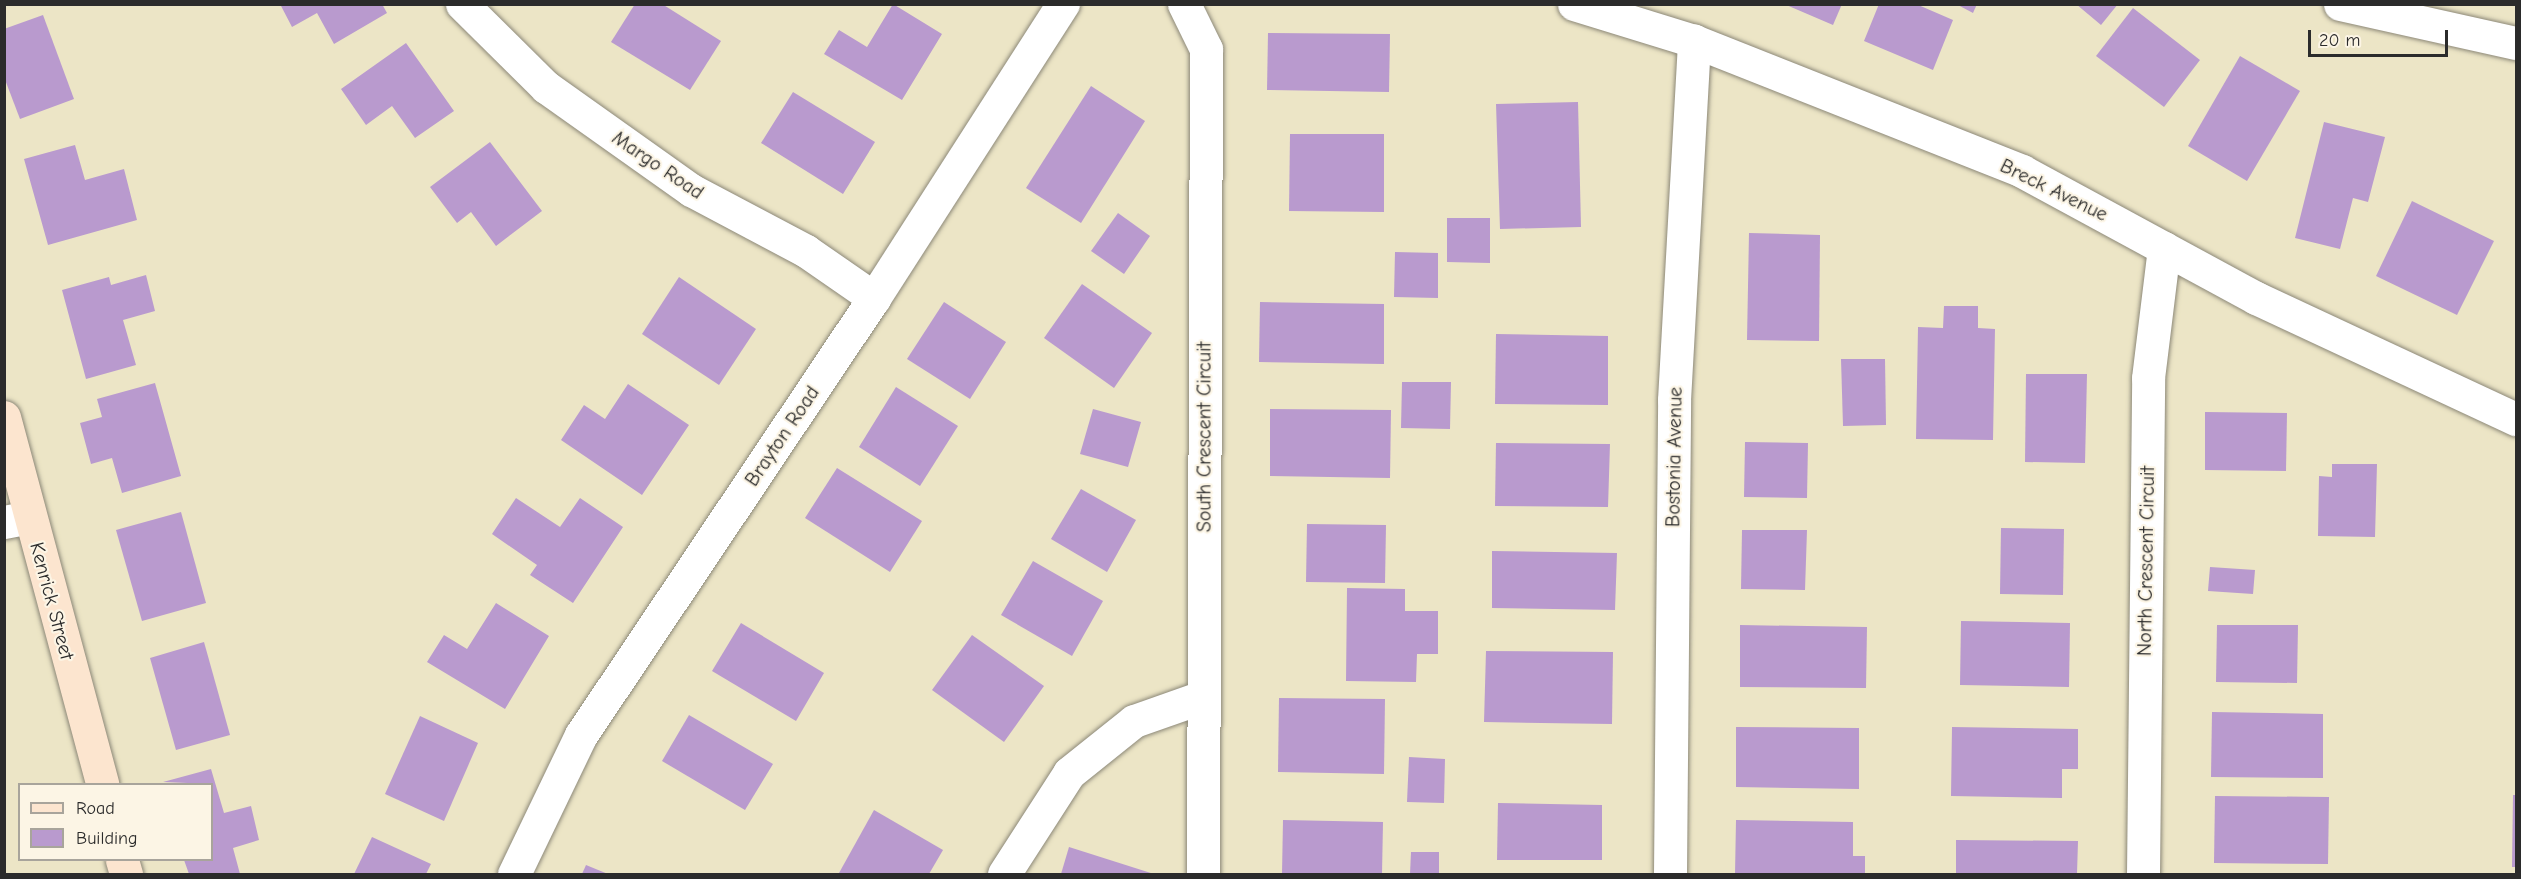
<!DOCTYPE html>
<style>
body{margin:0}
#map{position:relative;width:2521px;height:879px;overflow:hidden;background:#ece5c6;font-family:"Comic Neue",sans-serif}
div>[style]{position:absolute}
.building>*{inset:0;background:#b99ace}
.roads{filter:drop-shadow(0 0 2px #8c8878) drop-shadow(0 0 2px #8c8878)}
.street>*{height:33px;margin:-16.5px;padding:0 16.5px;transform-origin:16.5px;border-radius:16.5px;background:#fff}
.secondary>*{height:33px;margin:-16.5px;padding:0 16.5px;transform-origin:16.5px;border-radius:16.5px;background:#fce5cf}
span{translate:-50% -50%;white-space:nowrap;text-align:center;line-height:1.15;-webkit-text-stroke:4.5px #fcf5e5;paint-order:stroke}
.street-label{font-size:20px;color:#2b2b2b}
.frame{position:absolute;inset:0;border:6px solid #2b2b2b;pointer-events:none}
.legend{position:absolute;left:18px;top:783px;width:195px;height:78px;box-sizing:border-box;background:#fcf5e5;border:2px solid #a8a49b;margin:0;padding:8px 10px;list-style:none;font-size:18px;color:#2b2b2b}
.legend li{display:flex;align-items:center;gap:12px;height:30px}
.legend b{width:30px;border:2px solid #a8a49b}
.scale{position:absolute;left:2308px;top:30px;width:140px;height:27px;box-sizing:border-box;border:3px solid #2b2b2b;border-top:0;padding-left:8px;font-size:18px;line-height:21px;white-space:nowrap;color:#2b2b2b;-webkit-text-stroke:4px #fcf5e5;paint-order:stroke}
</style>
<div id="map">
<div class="building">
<i style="clip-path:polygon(280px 4px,382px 4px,387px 13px,334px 44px,317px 13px,292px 27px)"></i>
<i style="clip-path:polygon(635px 4px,662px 4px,721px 41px,690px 90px,611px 42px)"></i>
<i style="clip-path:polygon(893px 4px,942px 34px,902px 100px,824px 54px,839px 30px,867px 47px)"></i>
<i style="clip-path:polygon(1784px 4px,1842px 4px,1833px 25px)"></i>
<i style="clip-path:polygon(1879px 4px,1916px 4px,1953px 20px,1933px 70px,1864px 41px)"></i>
<i style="clip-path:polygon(1956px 4px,1977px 4px,1973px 13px)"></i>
<i style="clip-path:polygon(2076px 4px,2118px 4px,2101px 25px)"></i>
<i style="clip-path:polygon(2133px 8px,2200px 60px,2164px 107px,2096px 56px)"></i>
<i style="clip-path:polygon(43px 15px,74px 99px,20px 119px,4px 77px,4px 29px)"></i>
<i style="clip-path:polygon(1268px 33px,1390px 34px,1389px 92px,1267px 90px)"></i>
<i style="clip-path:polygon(406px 43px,454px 111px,415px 138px,392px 106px,366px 125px,341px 89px)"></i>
<i style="clip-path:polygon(2240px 56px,2300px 91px,2247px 181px,2188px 146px)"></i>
<i style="clip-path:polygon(1091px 86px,1145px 121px,1081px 223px,1026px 188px)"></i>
<i style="clip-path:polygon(793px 92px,875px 142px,843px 194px,761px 143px)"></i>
<i style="clip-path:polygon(1578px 102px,1581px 227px,1500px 229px,1496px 104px)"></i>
<i style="clip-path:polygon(2324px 122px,2385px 137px,2368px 202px,2353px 198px,2340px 249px,2295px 238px)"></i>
<i style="clip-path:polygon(1290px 134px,1384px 134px,1384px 212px,1289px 211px)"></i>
<i style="clip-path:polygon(490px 142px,542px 211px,496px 246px,471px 212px,457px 223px,430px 187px)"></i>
<i style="clip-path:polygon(75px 145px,85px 180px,124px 169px,137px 220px,48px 245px,24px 159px)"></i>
<i style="clip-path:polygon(2412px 201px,2494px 241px,2457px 315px,2376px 276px)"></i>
<i style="clip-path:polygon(1118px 213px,1150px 236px,1124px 274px,1091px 251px)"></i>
<i style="clip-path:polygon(1447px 218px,1490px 218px,1490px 263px,1447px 262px)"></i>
<i style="clip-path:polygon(1749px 233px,1820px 235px,1819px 341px,1747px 340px)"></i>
<i style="clip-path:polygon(1395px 252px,1438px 253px,1438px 298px,1394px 297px)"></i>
<i style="clip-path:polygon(146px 275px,155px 311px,123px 320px,136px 365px,86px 379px,62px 290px,109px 277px,111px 285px)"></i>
<i style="clip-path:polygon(679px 277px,756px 329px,719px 385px,642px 334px)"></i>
<i style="clip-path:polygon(1082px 284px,1152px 333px,1114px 388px,1044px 338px)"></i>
<i style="clip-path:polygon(944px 302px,1006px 342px,970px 399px,907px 359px)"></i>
<i style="clip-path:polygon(1260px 302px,1384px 304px,1384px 364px,1259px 362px)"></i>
<i style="clip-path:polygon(1944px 306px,1978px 306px,1978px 328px,1995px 329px,1993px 440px,1916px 439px,1918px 327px,1943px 328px)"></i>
<i style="clip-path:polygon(1496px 334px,1608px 336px,1608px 405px,1495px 404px)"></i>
<i style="clip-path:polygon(1841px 359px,1885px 359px,1886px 425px,1843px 426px)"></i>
<i style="clip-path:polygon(2026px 374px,2087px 374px,2085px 463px,2025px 462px)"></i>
<i style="clip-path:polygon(1402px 382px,1451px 382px,1450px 429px,1401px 428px)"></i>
<i style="clip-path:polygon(155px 383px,181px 476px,122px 493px,112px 458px,91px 464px,80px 423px,102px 417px,97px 399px)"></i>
<i style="clip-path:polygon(628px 384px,689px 425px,642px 495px,561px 440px,584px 405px,605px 419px)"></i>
<i style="clip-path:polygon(896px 387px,958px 426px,920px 486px,859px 447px)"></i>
<i style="clip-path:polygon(1093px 409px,1141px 422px,1128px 467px,1080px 454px)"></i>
<i style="clip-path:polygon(1270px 409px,1391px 410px,1390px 478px,1270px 476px)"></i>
<i style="clip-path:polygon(2205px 412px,2287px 413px,2286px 471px,2205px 470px)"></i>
<i style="clip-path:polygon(1745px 442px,1808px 443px,1807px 498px,1744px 497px)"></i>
<i style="clip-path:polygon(1496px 443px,1610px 444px,1608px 507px,1495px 506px)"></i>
<i style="clip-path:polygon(2332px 464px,2377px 464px,2375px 537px,2318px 536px,2319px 476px,2332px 477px)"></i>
<i style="clip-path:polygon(837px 468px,922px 521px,890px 572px,805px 518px)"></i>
<i style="clip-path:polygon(1081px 489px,1136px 520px,1107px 572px,1051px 539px)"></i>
<i style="clip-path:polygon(516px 498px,560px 527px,580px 498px,623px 527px,573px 603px,530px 575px,537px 565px,492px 534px)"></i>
<i style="clip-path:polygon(181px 512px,206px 603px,142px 621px,116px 530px)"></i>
<i style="clip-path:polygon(1307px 524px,1386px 525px,1385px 583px,1306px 582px)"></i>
<i style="clip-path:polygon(2001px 528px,2064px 529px,2063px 595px,2000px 594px)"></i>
<i style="clip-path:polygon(1742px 530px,1807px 530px,1805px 590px,1741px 589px)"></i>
<i style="clip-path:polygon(1492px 551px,1617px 553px,1615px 610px,1492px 608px)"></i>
<i style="clip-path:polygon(1033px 561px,1103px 601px,1072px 656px,1001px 615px)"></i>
<i style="clip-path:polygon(2210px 567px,2255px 570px,2253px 594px,2208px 591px)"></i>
<i style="clip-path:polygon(1347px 588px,1405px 589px,1405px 611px,1438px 611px,1438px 654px,1417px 654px,1416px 682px,1346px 681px)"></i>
<i style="clip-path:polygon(496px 603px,549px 636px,505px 709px,427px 662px,444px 635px,467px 649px)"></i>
<i style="clip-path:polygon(1961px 621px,2070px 623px,2069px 687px,1960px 685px)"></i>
<i style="clip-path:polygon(741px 623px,824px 673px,796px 721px,712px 671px)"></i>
<i style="clip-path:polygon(1740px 625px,1867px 627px,1866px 688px,1740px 687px)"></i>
<i style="clip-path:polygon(2217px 625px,2298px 625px,2297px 683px,2216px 682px)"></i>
<i style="clip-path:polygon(972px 635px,1044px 686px,1004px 742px,932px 690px)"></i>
<i style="clip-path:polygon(204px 642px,230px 735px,176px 750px,150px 658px)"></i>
<i style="clip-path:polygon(1486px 651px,1613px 652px,1612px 724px,1484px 722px)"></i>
<i style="clip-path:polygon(1279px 698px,1385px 699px,1384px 774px,1278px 772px)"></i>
<i style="clip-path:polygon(2212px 712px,2323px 714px,2323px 778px,2211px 777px)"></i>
<i style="clip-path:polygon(689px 715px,773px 764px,745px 810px,662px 761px)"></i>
<i style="clip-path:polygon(420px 716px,478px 743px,444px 821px,385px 794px)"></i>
<i style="clip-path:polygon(1736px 727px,1859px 728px,1859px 789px,1736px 787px)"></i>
<i style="clip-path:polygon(1952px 727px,2078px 729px,2078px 769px,2062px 769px,2062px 798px,1951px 796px)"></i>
<i style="clip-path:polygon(1409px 757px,1445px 759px,1444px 803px,1407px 802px)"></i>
<i style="clip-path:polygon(211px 769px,224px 813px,251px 806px,259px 840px,233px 848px,240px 874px,189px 874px,184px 860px,212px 860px,212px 784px,163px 782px)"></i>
<i style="clip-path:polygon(2513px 795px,2516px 795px,2516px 867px,2512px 867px)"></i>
<i style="clip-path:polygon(2215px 796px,2329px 797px,2328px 864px,2214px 863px)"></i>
<i style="clip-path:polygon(1498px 803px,1602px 805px,1602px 860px,1497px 860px)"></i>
<i style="clip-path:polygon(874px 810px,943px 850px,929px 874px,839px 873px)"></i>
<i style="clip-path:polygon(1283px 820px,1383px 822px,1382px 874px,1282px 874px)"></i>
<i style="clip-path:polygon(1736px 820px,1853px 822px,1853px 856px,1865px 856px,1865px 874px,1735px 874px)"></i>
<i style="clip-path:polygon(372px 837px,431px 864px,426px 874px,354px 874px)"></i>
<i style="clip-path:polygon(1956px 840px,2078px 841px,2077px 874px,1956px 874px)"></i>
<i style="clip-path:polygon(1069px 847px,1154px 874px,1061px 874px)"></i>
<i style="clip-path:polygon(1411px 852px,1439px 852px,1439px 874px,1410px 874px)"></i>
<i style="clip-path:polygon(586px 865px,608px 874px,582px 874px)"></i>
</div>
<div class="roads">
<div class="street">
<i style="left:462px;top:4px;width:118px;rotate:44.7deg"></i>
<i style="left:546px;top:87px;width:178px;rotate:35.4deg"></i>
<i style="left:691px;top:190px;width:130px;rotate:27.9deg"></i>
<i style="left:806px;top:251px;width:83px;rotate:34.7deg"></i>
<i style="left:1184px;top:4px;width:50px;rotate:63.9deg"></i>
<i style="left:1206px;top:49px;width:825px;rotate:90.21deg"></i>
<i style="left:1574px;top:4px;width:126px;rotate:17.1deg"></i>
<i style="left:1694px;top:41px;width:353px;rotate:21.6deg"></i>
<i style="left:2022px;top:171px;width:266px;rotate:28.5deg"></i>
<i style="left:2256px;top:298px;width:287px;rotate:25deg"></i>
<i style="left:2340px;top:4px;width:180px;rotate:12.5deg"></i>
<i style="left:4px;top:522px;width:25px;rotate:-11deg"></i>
<i style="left:514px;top:874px;width:154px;rotate:-64.3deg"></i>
<i style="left:581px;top:735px;width:526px;rotate:-56.16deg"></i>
<i style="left:874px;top:298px;width:350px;rotate:-57.3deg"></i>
<i style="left:1004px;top:874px;width:120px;rotate:-57.2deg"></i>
<i style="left:1069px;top:773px;width:83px;rotate:-38.7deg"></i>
<i style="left:1134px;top:721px;width:72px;rotate:-19.4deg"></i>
<i style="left:1670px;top:874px;width:474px;rotate:-89.5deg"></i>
<i style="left:1674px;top:400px;width:360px;rotate:-86.8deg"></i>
<i style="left:2143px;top:874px;width:496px;rotate:-89.4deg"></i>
<i style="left:2148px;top:378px;width:131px;rotate:-83deg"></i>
</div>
<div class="secondary">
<i style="left:4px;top:417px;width:380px;rotate:75deg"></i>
<i style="left:122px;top:860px;width:15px;rotate:74deg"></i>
</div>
</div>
<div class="street-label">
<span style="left:658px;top:165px;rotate:34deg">Margo Road</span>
<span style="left:2054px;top:190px;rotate:26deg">Breck Avenue</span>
<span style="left:782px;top:436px;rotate:-56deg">Brayton Road</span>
<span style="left:1204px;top:437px;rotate:-90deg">South Crescent Circuit</span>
<span style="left:1674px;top:457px;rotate:-89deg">Bostonia Avenue</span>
<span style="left:2146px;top:561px;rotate:-89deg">North Crescent Circuit</span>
<span style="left:52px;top:601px;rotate:75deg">Kenrick Street</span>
</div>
<div class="frame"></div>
<ul class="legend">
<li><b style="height:8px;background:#fce5cf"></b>Road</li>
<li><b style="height:16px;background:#b99ace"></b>Building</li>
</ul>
<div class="scale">20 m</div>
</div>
